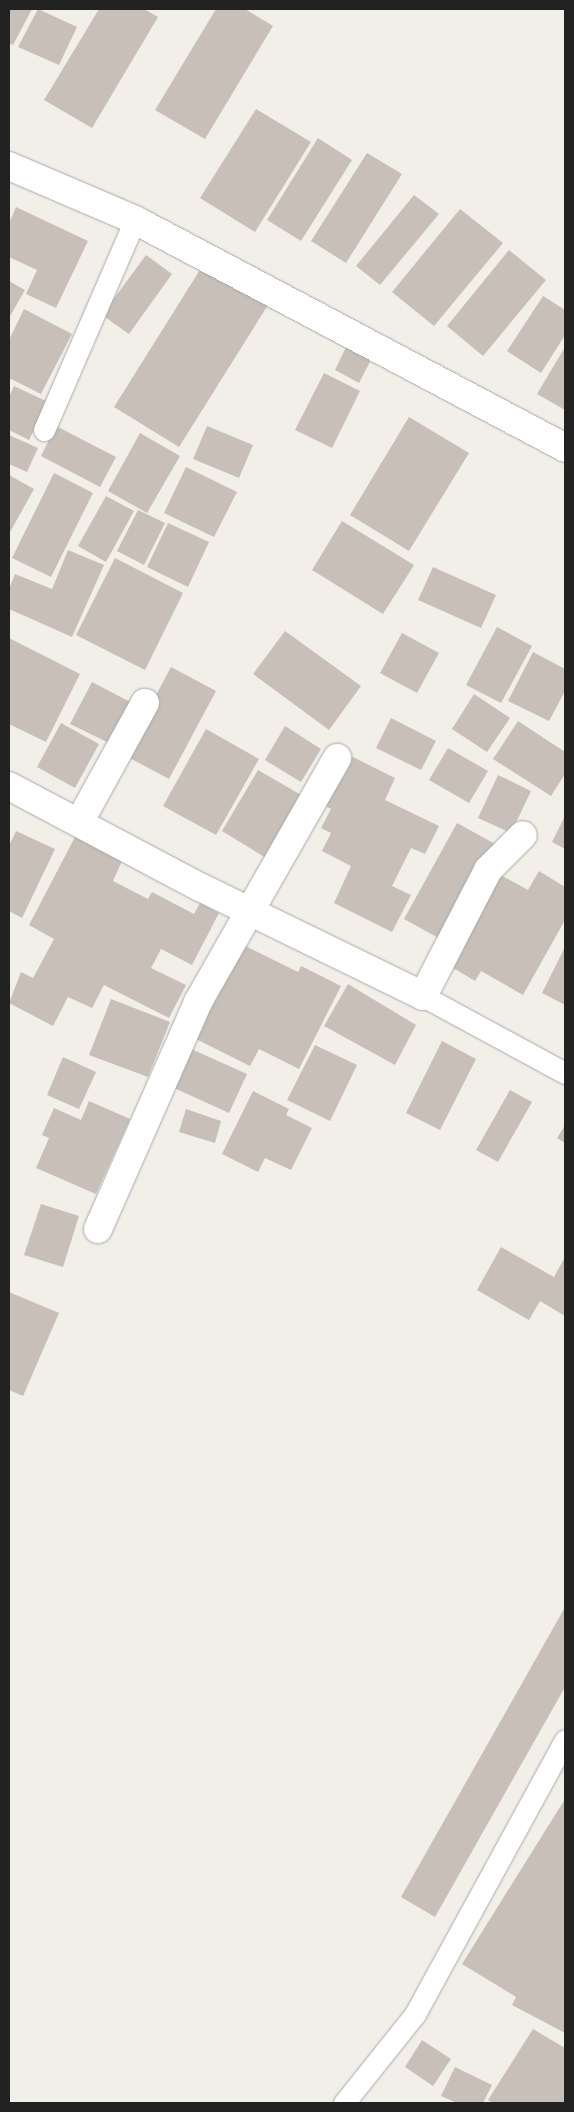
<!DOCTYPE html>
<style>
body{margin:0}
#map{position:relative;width:574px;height:2112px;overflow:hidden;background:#f2efe9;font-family:"Fira Sans",sans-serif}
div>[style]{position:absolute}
.building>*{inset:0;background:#c7bfb8}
.roads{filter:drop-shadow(0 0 1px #a9a9a9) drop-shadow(0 0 1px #a9a9a9)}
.lane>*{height:21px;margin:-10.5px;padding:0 10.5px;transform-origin:10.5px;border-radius:10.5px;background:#fff}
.street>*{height:28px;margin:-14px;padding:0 14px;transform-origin:14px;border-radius:14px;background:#fff}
span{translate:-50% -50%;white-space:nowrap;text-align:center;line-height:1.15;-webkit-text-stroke:4.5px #fff;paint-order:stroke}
.frame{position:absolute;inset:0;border:10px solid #222;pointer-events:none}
</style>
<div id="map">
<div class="building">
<i style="clip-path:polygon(9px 9px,32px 9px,13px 45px,9px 43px)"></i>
<i style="clip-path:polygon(38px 9px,77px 27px,59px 65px,18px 47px)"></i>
<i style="clip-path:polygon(99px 9px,144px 9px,158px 17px,92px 128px,44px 100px)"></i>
<i style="clip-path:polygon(216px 9px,245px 9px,273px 26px,205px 139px,155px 110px)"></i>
<i style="clip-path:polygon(256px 109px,311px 142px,255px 232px,200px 198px)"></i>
<i style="clip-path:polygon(318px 138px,352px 160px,301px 241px,267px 220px)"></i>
<i style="clip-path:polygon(367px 153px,402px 174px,346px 263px,311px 241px)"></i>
<i style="clip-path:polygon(414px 195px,439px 214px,380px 285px,356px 266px)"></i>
<i style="clip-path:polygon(16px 207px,88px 241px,56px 308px,26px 294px,37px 270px,9px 257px,9px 224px)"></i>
<i style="clip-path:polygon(460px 209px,503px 243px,434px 326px,392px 292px)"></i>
<i style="clip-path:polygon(509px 250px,546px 280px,483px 356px,447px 326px)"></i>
<i style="clip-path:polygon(146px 255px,172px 274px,129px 334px,102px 315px)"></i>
<i style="clip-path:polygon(203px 265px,268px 305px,179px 447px,114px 407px)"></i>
<i style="clip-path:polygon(9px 281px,25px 290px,9px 318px)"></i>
<i style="clip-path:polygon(543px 296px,565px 310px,565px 335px,541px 373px,507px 351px)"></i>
<i style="clip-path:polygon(24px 309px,72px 334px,41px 394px,9px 378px,9px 340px)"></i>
<i style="clip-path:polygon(348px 343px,373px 356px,359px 383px,335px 370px)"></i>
<i style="clip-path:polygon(565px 347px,565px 410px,537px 394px)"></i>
<i style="clip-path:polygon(324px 373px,360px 391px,332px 448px,295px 430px)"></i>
<i style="clip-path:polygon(14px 386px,48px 402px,29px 440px,9px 430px,9px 397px)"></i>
<i style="clip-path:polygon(409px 417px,469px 453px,409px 551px,350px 515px)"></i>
<i style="clip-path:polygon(56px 426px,116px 457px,100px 487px,41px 456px)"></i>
<i style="clip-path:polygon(207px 426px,253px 445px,239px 478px,193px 459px)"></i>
<i style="clip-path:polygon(140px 433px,180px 456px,147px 513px,108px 491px)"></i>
<i style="clip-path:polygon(9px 435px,38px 448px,27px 472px,9px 464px)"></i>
<i style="clip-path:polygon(186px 467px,237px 492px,214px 537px,164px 513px)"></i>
<i style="clip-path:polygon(54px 473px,93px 493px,51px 577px,12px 558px)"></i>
<i style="clip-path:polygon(9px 475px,34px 489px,9px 534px)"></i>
<i style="clip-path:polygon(106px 496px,134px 511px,106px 562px,78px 546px)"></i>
<i style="clip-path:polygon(138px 510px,165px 523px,144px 565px,117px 551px)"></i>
<i style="clip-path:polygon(342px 521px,414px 565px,383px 614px,312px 570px)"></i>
<i style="clip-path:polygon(168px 523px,209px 542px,188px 587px,147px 567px)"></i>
<i style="clip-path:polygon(68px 550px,104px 565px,72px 637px,9px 609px,9px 589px,15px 574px,52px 589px)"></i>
<i style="clip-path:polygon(115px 558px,183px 593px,145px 670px,76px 635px)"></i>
<i style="clip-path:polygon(433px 567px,496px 595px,481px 628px,418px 600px)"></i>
<i style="clip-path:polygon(497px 627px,532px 646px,501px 703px,466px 685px)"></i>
<i style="clip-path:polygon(285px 631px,361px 686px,329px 730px,253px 674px)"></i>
<i style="clip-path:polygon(402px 633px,439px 653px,417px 693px,380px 673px)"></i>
<i style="clip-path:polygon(9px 638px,80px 674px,46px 742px,9px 724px)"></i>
<i style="clip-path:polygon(533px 652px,565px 669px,565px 691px,549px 721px,508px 701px)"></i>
<i style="clip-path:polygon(171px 667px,216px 691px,169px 779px,124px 755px)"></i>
<i style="clip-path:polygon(92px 682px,134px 704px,113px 745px,70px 724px)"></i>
<i style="clip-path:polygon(474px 694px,510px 718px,487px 752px,452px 729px)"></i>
<i style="clip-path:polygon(391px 718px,436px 741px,421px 770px,376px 748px)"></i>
<i style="clip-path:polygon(518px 721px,565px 752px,565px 774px,551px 796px,493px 759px)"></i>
<i style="clip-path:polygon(61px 723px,99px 744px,75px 788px,37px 767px)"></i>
<i style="clip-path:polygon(285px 726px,321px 749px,301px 782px,265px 760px)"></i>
<i style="clip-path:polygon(206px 729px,259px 759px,216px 835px,163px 806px)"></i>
<i style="clip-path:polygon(448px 748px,488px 771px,469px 803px,429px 780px)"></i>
<i style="clip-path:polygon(349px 755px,395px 778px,385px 800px,439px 826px,425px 854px,411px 848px,392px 886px,411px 895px,392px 932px,334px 903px,351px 866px,322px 851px,331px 833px,321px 828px,331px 809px,324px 805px)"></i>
<i style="clip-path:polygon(258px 770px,303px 796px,266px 858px,222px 831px)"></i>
<i style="clip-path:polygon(498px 775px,531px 791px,511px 833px,478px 818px)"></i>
<i style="clip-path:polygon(565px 816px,565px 849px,552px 842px)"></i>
<i style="clip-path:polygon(457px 823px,497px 845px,444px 941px,404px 919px)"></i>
<i style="clip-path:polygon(16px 831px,55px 849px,22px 918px,9px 911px,9px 846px)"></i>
<i style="clip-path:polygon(75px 837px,122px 861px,113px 881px,148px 899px,152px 892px,194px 914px,200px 903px,219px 913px,192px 965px,161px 949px,151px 968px,186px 985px,169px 1018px,104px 985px,92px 1008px,68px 997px,53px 1026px,9px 1003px,21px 972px,33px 978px,54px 939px,29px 925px)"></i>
<i style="clip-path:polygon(539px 871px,565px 887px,565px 920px,523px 995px,481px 971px,475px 981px,443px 962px,495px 872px,528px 890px)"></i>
<i style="clip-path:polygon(235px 941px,298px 972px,301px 966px,341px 986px,299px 1069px,259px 1049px,250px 1066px,188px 1035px)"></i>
<i style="clip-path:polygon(565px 947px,565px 1005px,542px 993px)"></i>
<i style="clip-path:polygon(348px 984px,416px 1025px,395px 1065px,324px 1026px)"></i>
<i style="clip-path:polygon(111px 999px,170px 1022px,148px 1077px,89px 1055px)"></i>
<i style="clip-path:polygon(442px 1041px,476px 1059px,440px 1130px,406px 1113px)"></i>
<i style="clip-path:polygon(315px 1045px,357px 1065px,330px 1121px,287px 1100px)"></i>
<i style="clip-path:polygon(189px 1048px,247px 1074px,229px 1113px,172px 1087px)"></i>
<i style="clip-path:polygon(63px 1057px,96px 1072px,79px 1109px,47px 1095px)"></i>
<i style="clip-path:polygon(510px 1090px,532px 1102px,498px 1162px,476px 1150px)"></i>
<i style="clip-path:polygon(253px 1091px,289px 1109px,286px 1115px,312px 1128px,291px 1170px,265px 1158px,258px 1172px,222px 1154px)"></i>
<i style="clip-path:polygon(89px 1101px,130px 1119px,96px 1194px,36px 1168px,49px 1138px,42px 1135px,54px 1108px,81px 1120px)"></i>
<i style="clip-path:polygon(186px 1109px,221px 1121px,215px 1143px,179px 1132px)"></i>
<i style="clip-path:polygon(565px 1125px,565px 1143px,557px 1138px)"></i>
<i style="clip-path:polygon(41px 1204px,79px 1216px,63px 1267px,24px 1255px)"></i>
<i style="clip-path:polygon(501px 1247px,554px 1277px,565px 1257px,565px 1316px,540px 1301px,529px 1320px,477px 1290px)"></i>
<i style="clip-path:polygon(9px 1292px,59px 1313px,23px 1396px,9px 1390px)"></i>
<i style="clip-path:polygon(564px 1609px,565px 1687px,435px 1917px,401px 1897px)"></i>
<i style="clip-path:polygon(565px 1799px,565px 2033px,512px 2005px,516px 1997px,462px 1964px)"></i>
<i style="clip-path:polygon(533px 2029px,565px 2048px,565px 2103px,493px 2103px,488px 2100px)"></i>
<i style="clip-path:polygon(422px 2040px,451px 2059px,433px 2086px,405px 2067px)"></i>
<i style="clip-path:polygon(455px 2067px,492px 2085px,483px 2103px,457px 2103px,441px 2096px)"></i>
</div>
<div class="roads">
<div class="lane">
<i style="left:44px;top:430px;width:229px;rotate:-66.6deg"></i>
<i style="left:423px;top:996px;width:162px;rotate:28.5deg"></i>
<i style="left:344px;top:2103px;width:114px;rotate:-51.4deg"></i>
<i style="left:415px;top:2014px;width:312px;rotate:-61.3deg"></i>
</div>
<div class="street">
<i style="left:9px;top:166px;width:137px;rotate:23.2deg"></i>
<i style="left:135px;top:220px;width:487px;rotate:27.9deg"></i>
<i style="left:9px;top:786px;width:218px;rotate:27.9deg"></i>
<i style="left:202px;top:888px;width:246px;rotate:26deg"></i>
<i style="left:423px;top:996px;width:142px;rotate:-62.7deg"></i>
<i style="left:488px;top:870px;width:49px;rotate:-45deg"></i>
<i style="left:80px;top:821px;width:135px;rotate:-61.2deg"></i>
<i style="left:98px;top:1229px;width:248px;rotate:-66.2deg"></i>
<i style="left:198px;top:1002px;width:281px;rotate:-60.3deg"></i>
</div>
</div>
<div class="frame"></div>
</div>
